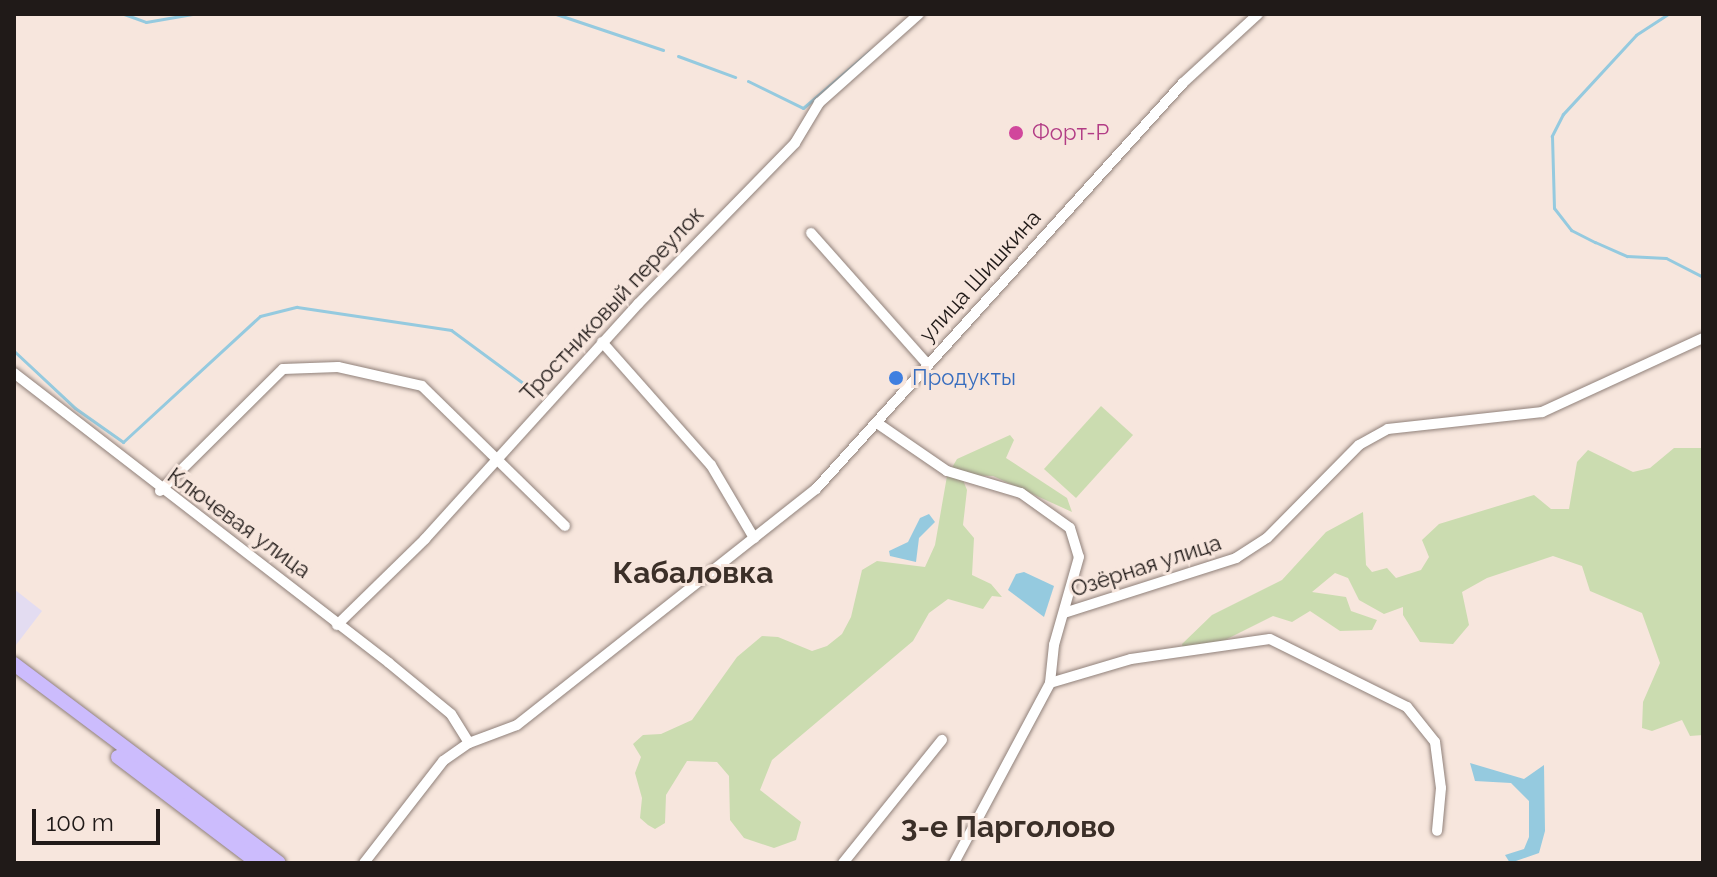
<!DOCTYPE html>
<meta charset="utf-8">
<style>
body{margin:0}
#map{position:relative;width:1717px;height:877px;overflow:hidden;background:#f7e6dd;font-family:Raleway,sans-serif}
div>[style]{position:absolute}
.commercial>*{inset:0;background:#e3dcf1}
.green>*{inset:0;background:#cbdcb0}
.water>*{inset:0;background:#95cadf}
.stream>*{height:3px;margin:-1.5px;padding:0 1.5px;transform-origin:1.5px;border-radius:1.5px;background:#95cadf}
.roads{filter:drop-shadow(0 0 2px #90817a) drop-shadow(0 0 2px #90817a)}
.minor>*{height:10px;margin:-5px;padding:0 5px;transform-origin:5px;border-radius:5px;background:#fff}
.major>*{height:14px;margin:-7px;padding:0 7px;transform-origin:7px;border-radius:7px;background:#ccbcfd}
.dots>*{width:22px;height:22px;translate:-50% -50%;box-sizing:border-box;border:4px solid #f7e6dd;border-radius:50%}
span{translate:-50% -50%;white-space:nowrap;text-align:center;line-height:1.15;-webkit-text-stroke:6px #f7e6dd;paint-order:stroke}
.hotel-label{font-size:22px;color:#b23c85}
.left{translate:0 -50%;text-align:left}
.street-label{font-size:22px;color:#201a18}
.shop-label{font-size:22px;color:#366cbe}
.district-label{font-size:30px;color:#3b2f28;font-weight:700}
.frame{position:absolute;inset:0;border:16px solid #201a18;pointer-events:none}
.scale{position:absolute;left:32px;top:809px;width:128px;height:36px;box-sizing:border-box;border:4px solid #201a18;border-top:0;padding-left:10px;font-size:24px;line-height:28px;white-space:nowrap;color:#201a18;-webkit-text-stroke:6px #f7e6dd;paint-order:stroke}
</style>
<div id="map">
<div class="commercial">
<i style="clip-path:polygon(14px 589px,42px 611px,16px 645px,14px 643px)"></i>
</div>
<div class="green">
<i style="clip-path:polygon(1101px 406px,1133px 435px,1076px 498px,1044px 469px)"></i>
<i style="clip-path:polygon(1010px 435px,1014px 440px,1006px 458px,1067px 498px,1072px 512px,993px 476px,961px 475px,967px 490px,963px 525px,974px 538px,972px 575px,991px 584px,1002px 597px,992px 596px,983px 609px,948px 599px,929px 613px,913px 641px,772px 760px,760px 790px,801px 822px,796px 840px,774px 848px,744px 838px,730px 820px,729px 776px,717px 762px,687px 761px,666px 795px,665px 823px,655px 829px,648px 825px,640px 818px,642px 798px,635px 773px,641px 757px,633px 744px,643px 735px,661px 734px,692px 720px,737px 657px,762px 636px,778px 637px,812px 651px,827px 646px,842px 634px,851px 617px,862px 570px,877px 561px,925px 567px,935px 545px,947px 476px,957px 459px)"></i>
<i style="clip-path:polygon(1674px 448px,1703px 448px,1703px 735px,1690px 736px,1682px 720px,1652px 731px,1642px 728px,1643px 702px,1660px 663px,1642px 613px,1590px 591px,1582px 566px,1553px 556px,1487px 578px,1462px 592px,1469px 625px,1453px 644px,1420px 642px,1403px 615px,1403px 607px,1384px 614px,1359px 600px,1348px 578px,1335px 573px,1312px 592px,1346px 597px,1351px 611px,1377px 620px,1372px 630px,1340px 631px,1310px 611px,1292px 622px,1273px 616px,1223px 641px,1183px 649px,1182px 644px,1212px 615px,1282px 580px,1326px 532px,1363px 512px,1366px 565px,1372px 572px,1387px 568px,1396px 578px,1421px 570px,1429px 557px,1422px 540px,1439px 524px,1534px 495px,1551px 509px,1569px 509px,1577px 462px,1588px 450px,1633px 472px,1650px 468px)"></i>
</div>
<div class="water">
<i style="clip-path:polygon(929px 514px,935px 522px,919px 538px,916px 562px,890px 556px,889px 551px,908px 542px,920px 518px)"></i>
<i style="clip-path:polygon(1024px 572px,1054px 586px,1044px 617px,1008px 590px,1016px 574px)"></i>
<i style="clip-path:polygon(1470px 763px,1524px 779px,1544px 765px,1545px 831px,1539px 853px,1510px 863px,1505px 855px,1524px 849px,1529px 837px,1529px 801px,1511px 783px,1475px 781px)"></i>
</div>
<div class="stream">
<i style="left:124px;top:14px;width:23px;rotate:20deg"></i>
<i style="left:146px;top:22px;width:47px;rotate:-9.9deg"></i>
<i style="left:556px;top:14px;width:113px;rotate:18.6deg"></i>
<i style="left:1668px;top:14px;width:38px;rotate:147deg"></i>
<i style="left:1636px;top:35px;width:108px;rotate:132.7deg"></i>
<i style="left:1563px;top:114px;width:25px;rotate:117deg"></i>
<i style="left:1552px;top:136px;width:72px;rotate:88.4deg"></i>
<i style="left:1554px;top:208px;width:28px;rotate:52deg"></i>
<i style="left:1571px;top:230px;width:27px;rotate:27deg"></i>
<i style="left:1595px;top:242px;width:35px;rotate:24deg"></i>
<i style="left:1627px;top:256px;width:39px;rotate:3deg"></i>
<i style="left:1666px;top:258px;width:42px;rotate:27.2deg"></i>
<i style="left:678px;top:56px;width:61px;rotate:20.2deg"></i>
<i style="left:748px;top:81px;width:61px;rotate:26.1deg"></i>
<i style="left:803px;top:108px;width:88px;rotate:-40.4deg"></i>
<i style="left:14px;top:351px;width:83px;rotate:43.1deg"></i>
<i style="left:75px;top:408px;width:59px;rotate:35.3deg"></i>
<i style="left:123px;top:442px;width:186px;rotate:-42.6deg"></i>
<i style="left:260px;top:316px;width:38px;rotate:-14deg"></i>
<i style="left:297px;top:307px;width:156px;rotate:8.5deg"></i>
<i style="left:451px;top:330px;width:104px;rotate:36.4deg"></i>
</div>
<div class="roads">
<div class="minor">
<i style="left:811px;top:233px;width:176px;rotate:48.4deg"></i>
<i style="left:602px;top:342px;width:164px;rotate:48.5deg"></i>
<i style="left:711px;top:465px;width:85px;rotate:59.5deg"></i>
<i style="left:14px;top:373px;width:474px;rotate:37.7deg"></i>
<i style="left:389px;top:663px;width:80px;rotate:39.4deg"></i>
<i style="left:451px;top:714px;width:34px;rotate:58deg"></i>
<i style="left:877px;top:423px;width:85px;rotate:34.4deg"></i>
<i style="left:947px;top:471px;width:77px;rotate:16.6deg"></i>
<i style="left:1021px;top:493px;width:60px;rotate:35.5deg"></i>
<i style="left:1070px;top:528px;width:30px;rotate:73deg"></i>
<i style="left:1079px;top:557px;width:91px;rotate:105.9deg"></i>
<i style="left:1054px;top:645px;width:38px;rotate:96deg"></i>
<i style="left:160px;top:491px;width:173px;rotate:-44.8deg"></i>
<i style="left:283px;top:369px;width:55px;rotate:-2.1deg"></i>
<i style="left:338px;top:367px;width:86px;rotate:12.7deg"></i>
<i style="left:422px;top:386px;width:200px;rotate:44.4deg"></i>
<i style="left:1064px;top:613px;width:181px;rotate:-17.7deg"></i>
<i style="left:1236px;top:558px;width:37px;rotate:-33deg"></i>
<i style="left:1267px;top:538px;width:131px;rotate:-45.3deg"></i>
<i style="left:1359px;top:445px;width:33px;rotate:-29deg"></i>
<i style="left:1388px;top:429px;width:155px;rotate:-6.3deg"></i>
<i style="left:1542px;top:412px;width:177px;rotate:-24.7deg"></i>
<i style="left:337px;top:625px;width:123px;rotate:-44.3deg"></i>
<i style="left:425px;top:539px;width:317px;rotate:-47.8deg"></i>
<i style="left:638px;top:304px;width:225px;rotate:-45.7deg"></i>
<i style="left:795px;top:143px;width:47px;rotate:-59deg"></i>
<i style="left:819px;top:103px;width:134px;rotate:-41.7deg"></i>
<i style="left:364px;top:863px;width:129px;rotate:-52.2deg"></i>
<i style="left:443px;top:761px;width:32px;rotate:-35deg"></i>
<i style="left:469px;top:743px;width:51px;rotate:-20.6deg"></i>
<i style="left:517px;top:725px;width:381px;rotate:-38.3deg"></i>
<i style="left:816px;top:489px;width:547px;rotate:-47.89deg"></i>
<i style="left:1183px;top:83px;width:102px;rotate:-42.6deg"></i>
<i style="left:843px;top:863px;width:158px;rotate:-51.2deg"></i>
<i style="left:954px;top:863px;width:204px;rotate:-61.9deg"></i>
<i style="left:1050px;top:683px;width:84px;rotate:-16.5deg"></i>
<i style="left:1131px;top:659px;width:140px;rotate:-8.2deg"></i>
<i style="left:1270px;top:639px;width:153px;rotate:26.4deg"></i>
<i style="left:1407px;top:707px;width:45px;rotate:51.3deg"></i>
<i style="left:1435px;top:742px;width:46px;rotate:82.6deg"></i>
<i style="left:1441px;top:788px;width:43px;rotate:95.3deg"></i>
</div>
<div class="major">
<i style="left:14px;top:664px;width:331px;rotate:36.9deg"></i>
<i style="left:118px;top:757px;width:176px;rotate:37.1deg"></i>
</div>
</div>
<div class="dots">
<i style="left:1016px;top:133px;background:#d1479c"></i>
<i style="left:896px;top:378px;background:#3f7fe0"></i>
</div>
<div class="hotel-label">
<span class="left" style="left:1032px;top:133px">Форт-Р</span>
</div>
<div class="street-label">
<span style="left:980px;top:276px;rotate:-48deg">улица Шишкина</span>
<span style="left:612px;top:304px;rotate:-47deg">Тростниковый переулок</span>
<span style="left:239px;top:523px;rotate:36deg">Ключевая улица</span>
<span style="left:1146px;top:566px;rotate:-18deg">Озёрная улица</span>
</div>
<div class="shop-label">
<span class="left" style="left:912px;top:378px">Продукты</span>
</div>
<div class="district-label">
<span style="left:693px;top:573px">Кабаловка</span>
<span style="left:1008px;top:827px">3-е Парголово</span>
</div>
<div class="frame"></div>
<div class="scale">100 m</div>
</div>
